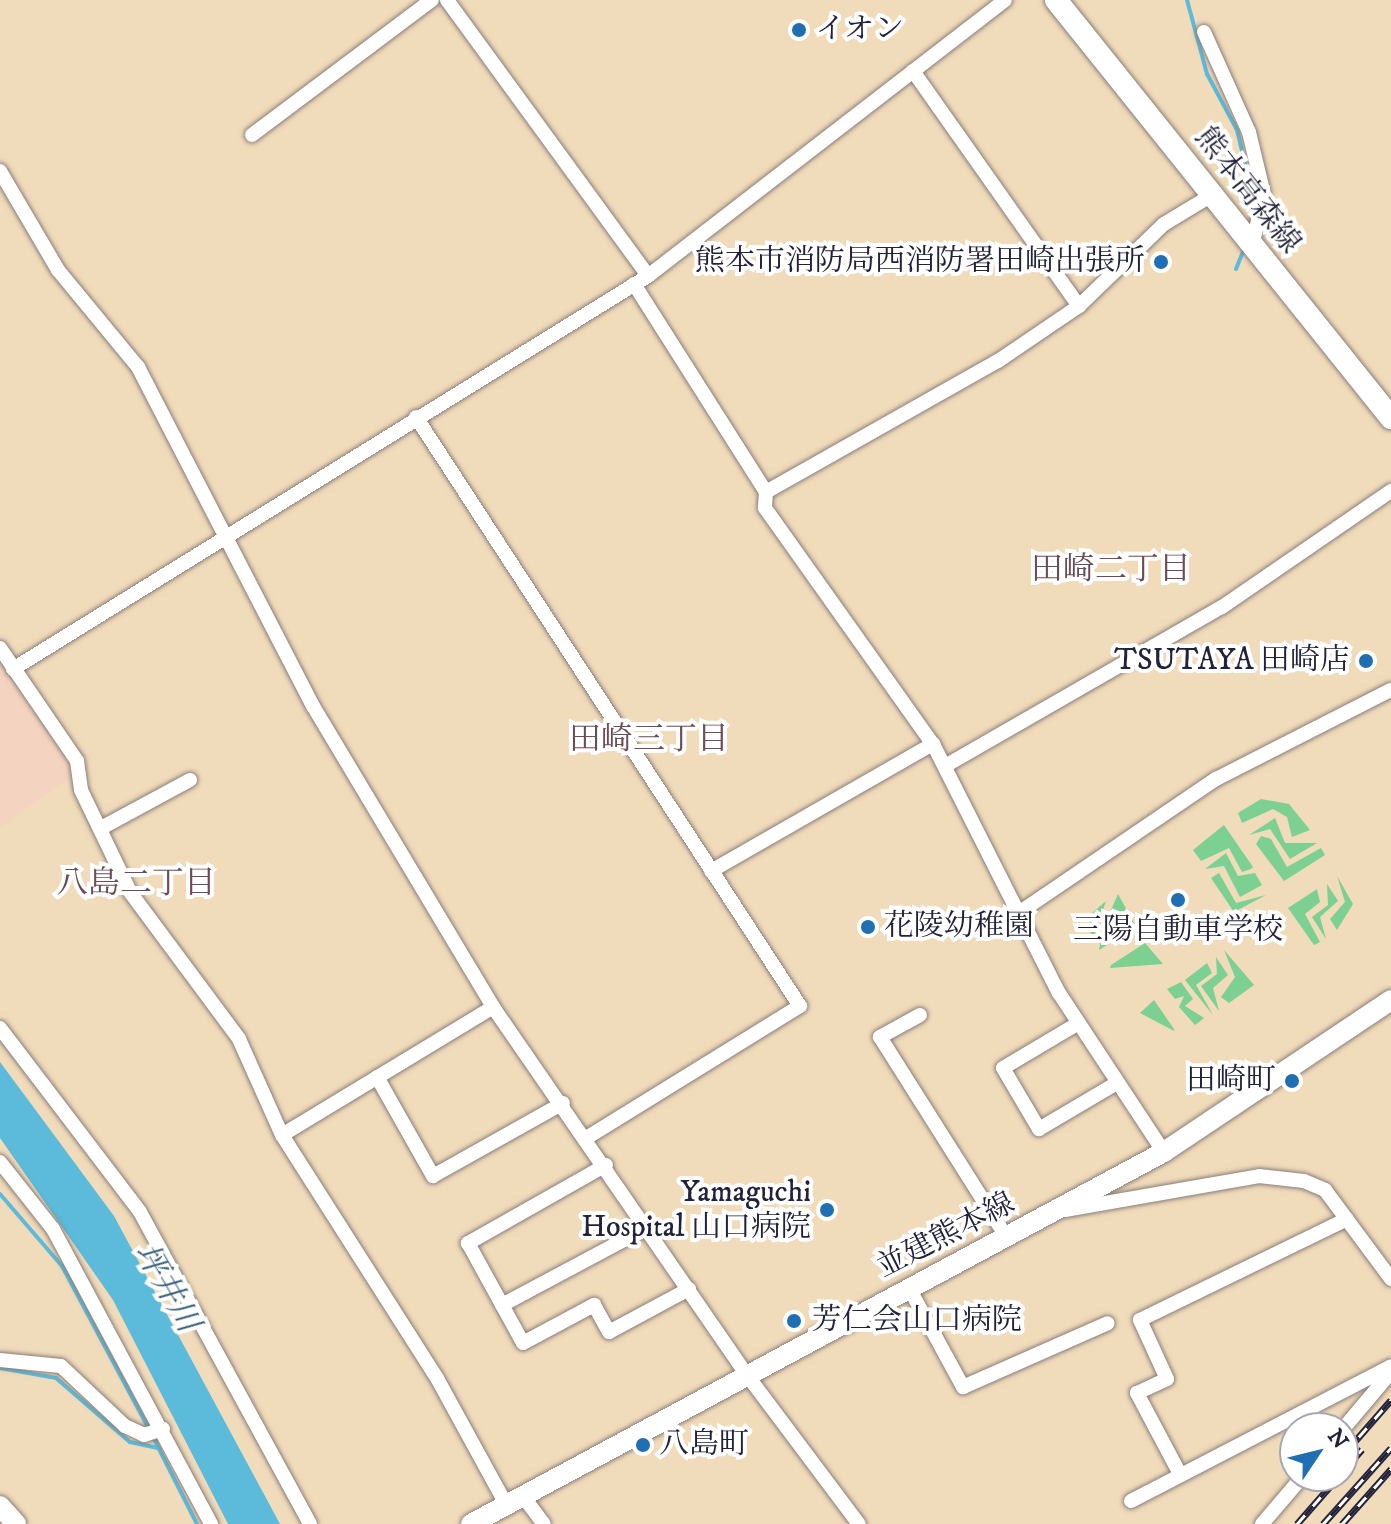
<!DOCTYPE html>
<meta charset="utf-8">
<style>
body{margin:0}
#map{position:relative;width:1391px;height:1524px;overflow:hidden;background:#f0dbba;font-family:"IM FELL DW Pica","Noto Serif JP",serif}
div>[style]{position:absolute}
.built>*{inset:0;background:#f4d3c0}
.green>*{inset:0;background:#7cd092}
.water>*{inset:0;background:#5cbada}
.stream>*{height:4px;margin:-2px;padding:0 2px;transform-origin:2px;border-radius:2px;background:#5cbada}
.roads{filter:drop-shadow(0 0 2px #897e7a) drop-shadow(0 0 2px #897e7a)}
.street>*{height:14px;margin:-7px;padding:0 7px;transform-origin:7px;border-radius:7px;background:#fff}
.secondary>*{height:20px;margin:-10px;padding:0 10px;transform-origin:10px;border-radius:10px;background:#fff}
.primary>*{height:22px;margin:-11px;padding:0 11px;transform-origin:11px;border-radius:11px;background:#fff}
.rail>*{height:7px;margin-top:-3.5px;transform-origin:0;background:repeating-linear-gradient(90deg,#fff 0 12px,#22223b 0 24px);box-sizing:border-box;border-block:2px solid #22223b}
.dots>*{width:22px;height:22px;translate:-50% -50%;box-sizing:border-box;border:4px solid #fff;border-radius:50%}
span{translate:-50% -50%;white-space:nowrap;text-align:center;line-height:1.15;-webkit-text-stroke:8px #fff;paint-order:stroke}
.poi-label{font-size:30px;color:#22223b}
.left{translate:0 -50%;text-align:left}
.right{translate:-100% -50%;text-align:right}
.street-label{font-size:30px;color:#22223b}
.neighbourhood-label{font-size:32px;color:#6b4d55}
.water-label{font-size:32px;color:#395f7b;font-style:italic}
.north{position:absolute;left:1279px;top:1412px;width:80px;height:80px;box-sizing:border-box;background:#fff;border:2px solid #a7a7b1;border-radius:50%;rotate:55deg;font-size:22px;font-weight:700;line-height:32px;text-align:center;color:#22223b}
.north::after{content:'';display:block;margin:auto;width:28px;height:36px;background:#1f6fb2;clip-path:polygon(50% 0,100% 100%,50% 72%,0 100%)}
</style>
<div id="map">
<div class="built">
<i style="clip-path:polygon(0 660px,75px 774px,0 827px)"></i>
</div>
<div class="green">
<i style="clip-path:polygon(1261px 799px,1289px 804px,1310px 830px,1292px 837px,1287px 817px,1273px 809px,1242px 823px,1238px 813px)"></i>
<i style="clip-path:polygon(1275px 818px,1285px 843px,1317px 843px,1290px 859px,1270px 829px,1249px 835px)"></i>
<i style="clip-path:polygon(1224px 825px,1253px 867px,1251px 869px,1242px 872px,1229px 848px,1201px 861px,1193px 850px)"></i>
<i style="clip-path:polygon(1261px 836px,1271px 839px,1287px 867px,1321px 848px,1325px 855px,1284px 881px,1256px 844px)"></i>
<i style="clip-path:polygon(1226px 853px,1238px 876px,1255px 873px,1262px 885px,1240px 897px,1224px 866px,1205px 869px)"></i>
<i style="clip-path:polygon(1219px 873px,1236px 903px,1266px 895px,1234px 912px,1211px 878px)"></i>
<i style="clip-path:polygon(1337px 876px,1353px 904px,1337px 930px,1330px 919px,1345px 902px)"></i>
<i style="clip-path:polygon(1327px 884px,1338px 901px,1320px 917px,1326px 939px,1312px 917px,1328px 905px)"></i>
<i style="clip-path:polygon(1317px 889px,1320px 902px,1305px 914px,1320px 942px,1314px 945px,1288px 908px)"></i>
<i style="clip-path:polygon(1118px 894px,1136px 927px,1099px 950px,1102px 932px,1116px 932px,1108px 917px)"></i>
<i style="clip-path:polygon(1106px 901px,1093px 939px,1091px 939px,1090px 915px)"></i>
<i style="clip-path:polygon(1145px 943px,1163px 964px,1110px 968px,1111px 965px)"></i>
<i style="clip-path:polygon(1224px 950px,1254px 985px,1229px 1003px,1221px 997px,1235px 977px)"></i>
<i style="clip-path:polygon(1216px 957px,1228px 975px,1213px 988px,1219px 1011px,1201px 986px,1217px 974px)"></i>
<i style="clip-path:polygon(1207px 963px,1212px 973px,1196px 985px,1213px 1015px,1185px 980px)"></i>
<i style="clip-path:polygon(1181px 982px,1193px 999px,1185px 1006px,1204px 1018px,1195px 1025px,1179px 1007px,1184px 996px,1175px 999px,1167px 989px)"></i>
<i style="clip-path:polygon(1154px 1000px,1174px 1029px,1174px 1031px,1140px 1013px)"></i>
</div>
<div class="water">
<i style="clip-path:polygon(0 1062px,114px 1216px,280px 1524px,228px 1524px,113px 1300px,0 1138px)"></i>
</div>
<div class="stream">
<i style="left:1187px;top:0;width:77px;rotate:74.9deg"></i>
<i style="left:1207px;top:74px;width:64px;rotate:61.8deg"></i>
<i style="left:1237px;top:130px;width:81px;rotate:76.5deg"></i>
<i style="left:1236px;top:269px;width:24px;rotate:-68deg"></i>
<i style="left:0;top:1194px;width:95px;rotate:49.3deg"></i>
<i style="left:62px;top:1266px;width:185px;rotate:61.9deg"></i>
<i style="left:0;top:1368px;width:57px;rotate:10.1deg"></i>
<i style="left:56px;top:1378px;width:98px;rotate:40.9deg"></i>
<i style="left:130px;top:1442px;width:30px;rotate:12deg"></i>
<i style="left:153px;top:1437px;width:97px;rotate:63.2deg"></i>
</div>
<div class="roads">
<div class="street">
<i style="left:447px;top:0;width:341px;rotate:53.9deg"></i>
<i style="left:1204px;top:32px;width:110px;rotate:65.8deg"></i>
<i style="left:1249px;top:132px;width:65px;rotate:76.6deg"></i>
<i style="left:1264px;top:195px;width:52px;rotate:103.2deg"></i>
<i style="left:913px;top:71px;width:288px;rotate:54.8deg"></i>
<i style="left:252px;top:135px;width:225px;rotate:-36.9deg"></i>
<i style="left:0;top:171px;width:115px;rotate:59.6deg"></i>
<i style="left:58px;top:270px;width:126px;rotate:50.5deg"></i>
<i style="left:138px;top:367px;width:382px;rotate:62.7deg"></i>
<i style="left:313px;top:706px;width:351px;rotate:59.1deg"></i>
<i style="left:493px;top:1007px;width:447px;rotate:55.4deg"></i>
<i style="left:747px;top:1375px;width:186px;rotate:53.1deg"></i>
<i style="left:634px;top:284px;width:246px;rotate:57.6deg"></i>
<i style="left:766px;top:492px;width:16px;rotate:94deg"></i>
<i style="left:765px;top:508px;width:290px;rotate:54.6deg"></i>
<i style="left:933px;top:744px;width:279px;rotate:63.2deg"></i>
<i style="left:1059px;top:993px;width:191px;rotate:56.6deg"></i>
<i style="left:416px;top:417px;width:703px;rotate:56.9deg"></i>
<i style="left:800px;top:1006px;width:249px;rotate:148.3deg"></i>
<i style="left:766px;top:492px;width:266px;rotate:-29.5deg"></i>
<i style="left:998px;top:361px;width:98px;rotate:-34.2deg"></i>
<i style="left:1079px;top:306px;width:118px;rotate:-44deg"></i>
<i style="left:1164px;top:224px;width:56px;rotate:-31.1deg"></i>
<i style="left:0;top:648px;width:137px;rotate:55.7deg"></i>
<i style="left:77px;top:761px;width:29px;rotate:82deg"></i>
<i style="left:81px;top:790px;width:113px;rotate:64.3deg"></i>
<i style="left:130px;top:892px;width:183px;rotate:53.4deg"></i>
<i style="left:239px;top:1039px;width:105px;rotate:65.9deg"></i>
<i style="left:282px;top:1135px;width:290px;rotate:57.5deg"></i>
<i style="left:438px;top:1380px;width:141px;rotate:61.3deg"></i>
<i style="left:13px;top:669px;width:747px;rotate:-31.75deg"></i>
<i style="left:648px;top:276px;width:451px;rotate:-37.7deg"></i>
<i style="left:945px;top:766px;width:319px;rotate:-29.9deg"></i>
<i style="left:1222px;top:607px;width:205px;rotate:-34.5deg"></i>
<i style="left:103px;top:827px;width:99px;rotate:-28.4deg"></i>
<i style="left:711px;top:871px;width:256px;rotate:-29.8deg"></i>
<i style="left:1020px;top:912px;width:237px;rotate:-34.2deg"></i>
<i style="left:1216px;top:779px;width:196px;rotate:-27deg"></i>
<i style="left:920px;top:1015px;width:46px;rotate:151.2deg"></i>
<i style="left:880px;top:1037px;width:238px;rotate:57.7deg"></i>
<i style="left:1077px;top:1024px;width:86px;rotate:149.3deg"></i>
<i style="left:1003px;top:1068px;width:71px;rotate:59.5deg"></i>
<i style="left:1039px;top:1129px;width:88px;rotate:-30.6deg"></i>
<i style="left:0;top:1028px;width:231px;rotate:52.7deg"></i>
<i style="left:140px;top:1212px;width:355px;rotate:61.4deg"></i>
<i style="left:377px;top:1077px;width:114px;rotate:60.5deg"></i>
<i style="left:433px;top:1176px;width:149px;rotate:-29.3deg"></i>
<i style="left:282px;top:1135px;width:247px;rotate:-31.2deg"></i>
<i style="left:0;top:1162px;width:85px;rotate:51.7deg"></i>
<i style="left:53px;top:1229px;width:335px;rotate:61.8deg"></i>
<i style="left:606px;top:1165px;width:159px;rotate:150.5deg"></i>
<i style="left:468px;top:1243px;width:114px;rotate:61.2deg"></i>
<i style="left:523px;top:1343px;width:81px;rotate:-28.2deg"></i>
<i style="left:594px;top:1305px;width:31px;rotate:61deg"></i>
<i style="left:609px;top:1332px;width:91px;rotate:-28.3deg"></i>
<i style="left:1065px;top:1210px;width:197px;rotate:-9.9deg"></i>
<i style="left:1259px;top:1176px;width:45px;rotate:6.3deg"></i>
<i style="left:1304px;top:1181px;width:23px;rotate:23deg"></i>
<i style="left:1325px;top:1190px;width:111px;rotate:53.4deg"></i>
<i style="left:909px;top:1288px;width:113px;rotate:61.4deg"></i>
<i style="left:963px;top:1387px;width:158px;rotate:-23.8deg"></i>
<i style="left:502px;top:1305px;width:166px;rotate:-28.1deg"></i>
<i style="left:0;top:1360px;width:61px;rotate:5.6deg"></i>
<i style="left:61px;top:1366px;width:88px;rotate:43.2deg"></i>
<i style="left:125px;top:1426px;width:21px;rotate:25deg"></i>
<i style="left:144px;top:1435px;width:20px;rotate:-18deg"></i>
<i style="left:1343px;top:1429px;width:75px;rotate:-49.9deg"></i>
<i style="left:1180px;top:1474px;width:92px;rotate:-118deg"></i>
<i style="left:1137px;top:1393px;width:33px;rotate:-25deg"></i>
<i style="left:1167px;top:1379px;width:65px;rotate:-114.6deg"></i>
<i style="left:1140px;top:1320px;width:230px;rotate:-26deg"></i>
<i style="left:522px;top:1495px;width:36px;rotate:53deg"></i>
<i style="left:1131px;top:1501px;width:293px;rotate:-27.4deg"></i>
<i style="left:1262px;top:1524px;width:63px;rotate:-49.5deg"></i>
</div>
<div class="secondary">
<i style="left:0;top:1506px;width:24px;rotate:48deg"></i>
<i style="left:471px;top:1524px;width:787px;rotate:-28.23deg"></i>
<i style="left:1164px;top:1152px;width:273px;rotate:-33.8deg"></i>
</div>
<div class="primary">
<i style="left:1056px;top:0;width:536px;rotate:51.29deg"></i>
</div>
</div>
<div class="rail">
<i style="left:1343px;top:1455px;width:73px;rotate:-48.9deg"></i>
<i style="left:1343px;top:1471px;width:29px;rotate:-49deg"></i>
<i style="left:1297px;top:1524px;width:64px;rotate:-48.8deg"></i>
<i style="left:1323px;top:1524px;width:102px;rotate:-48.2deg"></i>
<i style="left:1342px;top:1524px;width:74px;rotate:-48.3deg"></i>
</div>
<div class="dots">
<i style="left:799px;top:30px;background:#1f6fb2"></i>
<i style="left:1161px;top:262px;background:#1f6fb2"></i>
<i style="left:1366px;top:661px;background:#1f6fb2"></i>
<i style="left:1178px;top:900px;background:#1f6fb2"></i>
<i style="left:868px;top:927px;background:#1f6fb2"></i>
<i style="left:1292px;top:1081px;background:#1f6fb2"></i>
<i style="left:827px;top:1210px;background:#1f6fb2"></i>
<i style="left:794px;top:1321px;background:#1f6fb2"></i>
<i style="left:643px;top:1445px;background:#1f6fb2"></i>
</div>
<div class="poi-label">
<span class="left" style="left:815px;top:30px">イオン</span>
<span class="right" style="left:1145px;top:262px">熊本市消防局西消防署田崎出張所</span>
<span class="right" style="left:1350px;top:661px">TSUTAYA 田崎店</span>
<span class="left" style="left:884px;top:927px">花陵幼稚園</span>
<span style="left:1178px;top:931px">三陽自動車学校</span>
<span class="right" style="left:1276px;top:1081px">田崎町</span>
<span class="right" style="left:811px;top:1210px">Yamaguchi<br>Hospital 山口病院</span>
<span class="left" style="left:812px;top:1321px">芳仁会山口病院</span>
<span class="left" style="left:659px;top:1445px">八島町</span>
</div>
<div class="street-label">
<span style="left:1247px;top:191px;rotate:52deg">熊本高森線</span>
<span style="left:946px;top:1236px;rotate:-27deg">並建熊本線</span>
</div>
<div class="neighbourhood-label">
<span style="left:1111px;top:570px">田崎二丁目</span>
<span style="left:649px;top:740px">田崎三丁目</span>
<span style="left:136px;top:884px">八島二丁目</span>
</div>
<div class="water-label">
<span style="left:166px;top:1288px;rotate:60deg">坪井川</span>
</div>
<div class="north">N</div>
</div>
